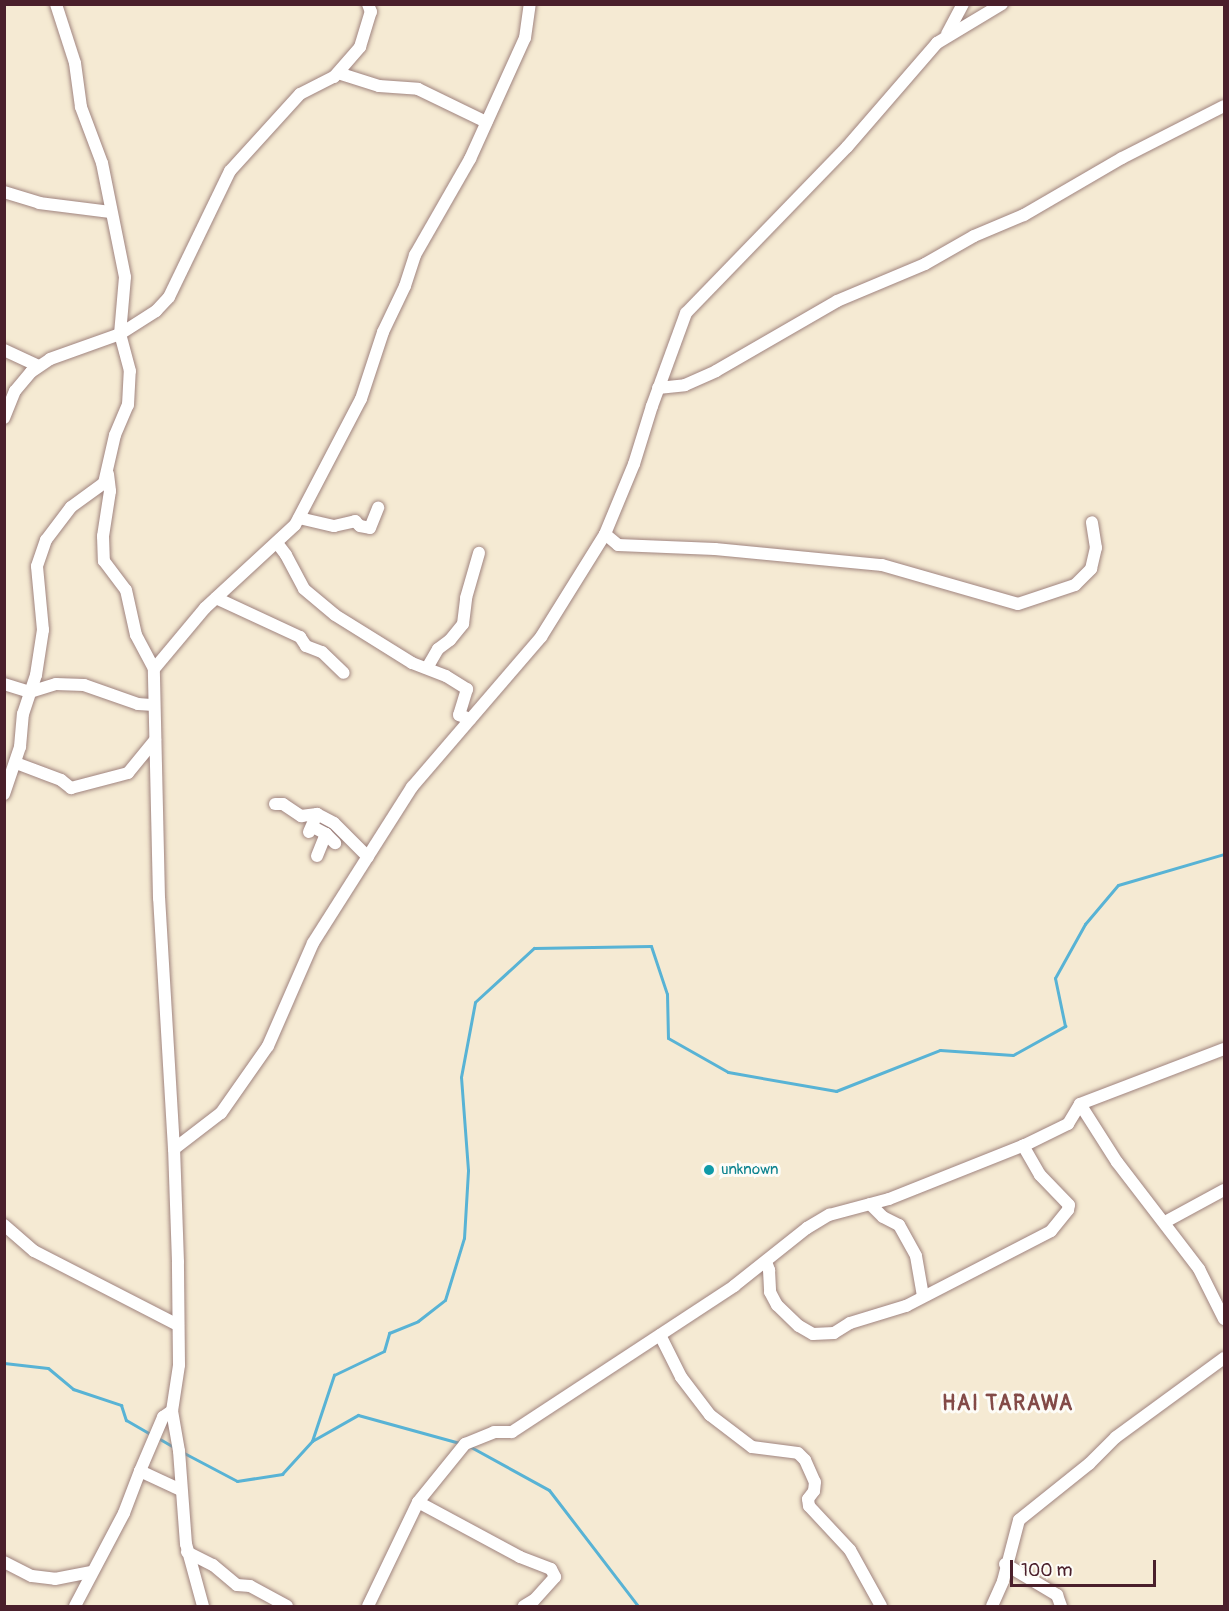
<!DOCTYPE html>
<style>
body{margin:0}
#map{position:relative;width:1229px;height:1611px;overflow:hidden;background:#f5ead3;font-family:Pangolin,sans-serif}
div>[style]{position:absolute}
.stream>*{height:3px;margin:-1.5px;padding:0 1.5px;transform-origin:1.5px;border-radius:1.5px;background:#58b3d5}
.roads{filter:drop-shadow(0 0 2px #a0847f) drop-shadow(0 0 2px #a0847f)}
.minor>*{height:12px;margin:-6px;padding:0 6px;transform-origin:6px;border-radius:6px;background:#fff}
.dots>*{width:16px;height:16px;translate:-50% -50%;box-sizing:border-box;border:3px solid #fdfcf7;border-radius:50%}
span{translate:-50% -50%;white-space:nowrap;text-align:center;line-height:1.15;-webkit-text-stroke:6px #fdfcf7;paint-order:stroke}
.culture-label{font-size:15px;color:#0d838f}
.left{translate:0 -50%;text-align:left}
.district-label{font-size:21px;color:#834a47;font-weight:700;letter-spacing:1.5px}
.frame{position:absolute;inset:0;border:6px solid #4a1f2b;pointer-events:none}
.scale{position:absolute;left:1010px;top:1560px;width:146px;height:27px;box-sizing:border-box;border:3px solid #4a1f2b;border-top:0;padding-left:8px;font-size:18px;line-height:21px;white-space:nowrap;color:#4a1f2b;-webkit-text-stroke:4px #fdfcf7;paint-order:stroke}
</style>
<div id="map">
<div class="stream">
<i style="left:4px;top:1363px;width:44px;rotate:6.5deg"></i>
<i style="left:48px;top:1368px;width:33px;rotate:40deg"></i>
<i style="left:73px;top:1389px;width:51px;rotate:18.4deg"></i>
<i style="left:121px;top:1405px;width:16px;rotate:72deg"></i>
<i style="left:126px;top:1420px;width:30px;rotate:30deg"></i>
<i style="left:158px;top:1438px;width:20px;rotate:30deg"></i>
<i style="left:312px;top:1441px;width:70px;rotate:-71.6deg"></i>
<i style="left:334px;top:1375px;width:55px;rotate:-25.6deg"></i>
<i style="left:384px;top:1351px;width:19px;rotate:-74deg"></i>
<i style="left:389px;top:1333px;width:31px;rotate:-22deg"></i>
<i style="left:418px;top:1321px;width:34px;rotate:-38deg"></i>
<i style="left:445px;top:1300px;width:65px;rotate:-73deg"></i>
<i style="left:464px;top:1238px;width:68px;rotate:-86.6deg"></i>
<i style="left:468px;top:1170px;width:93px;rotate:-94.3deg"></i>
<i style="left:461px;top:1077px;width:76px;rotate:-79.4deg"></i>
<i style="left:475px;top:1002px;width:80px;rotate:-42.5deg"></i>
<i style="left:534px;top:948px;width:117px;rotate:-1deg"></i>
<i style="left:651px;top:946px;width:51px;rotate:71.6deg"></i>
<i style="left:667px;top:994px;width:44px;rotate:88.7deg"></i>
<i style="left:668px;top:1038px;width:69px;rotate:29.5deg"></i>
<i style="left:728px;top:1072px;width:110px;rotate:10deg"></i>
<i style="left:836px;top:1091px;width:112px;rotate:-21.5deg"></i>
<i style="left:940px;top:1050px;width:73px;rotate:3.9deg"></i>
<i style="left:1013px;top:1055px;width:60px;rotate:-29.1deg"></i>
<i style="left:1065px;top:1026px;width:49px;rotate:-101.8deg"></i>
<i style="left:1055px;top:978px;width:62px;rotate:-60.9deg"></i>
<i style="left:1085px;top:924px;width:51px;rotate:-49.8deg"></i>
<i style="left:1118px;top:885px;width:110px;rotate:-16.3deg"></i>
<i style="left:469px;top:1446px;width:91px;rotate:28.8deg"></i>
<i style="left:549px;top:1490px;width:146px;rotate:52.5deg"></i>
<i style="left:184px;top:1453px;width:60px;rotate:27.8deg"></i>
<i style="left:237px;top:1481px;width:46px;rotate:-8.8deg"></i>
<i style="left:282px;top:1474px;width:45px;rotate:-47.7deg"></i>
<i style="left:312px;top:1441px;width:53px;rotate:-29.5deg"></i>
<i style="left:358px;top:1415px;width:109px;rotate:15.4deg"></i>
</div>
<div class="roads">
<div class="minor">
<i style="left:947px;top:34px;width:34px;rotate:-62deg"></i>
<i style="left:338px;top:73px;width:43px;rotate:17.6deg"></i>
<i style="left:379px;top:86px;width:39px;rotate:4deg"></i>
<i style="left:418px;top:89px;width:76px;rotate:25.9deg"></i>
<i style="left:4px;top:192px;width:37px;rotate:17deg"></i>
<i style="left:39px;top:203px;width:72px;rotate:7.2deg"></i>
<i style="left:4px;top:350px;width:38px;rotate:25deg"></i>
<i style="left:658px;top:388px;width:27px;rotate:-6deg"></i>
<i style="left:685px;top:385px;width:34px;rotate:-24deg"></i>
<i style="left:716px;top:371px;width:140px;rotate:-30deg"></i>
<i style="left:837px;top:301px;width:95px;rotate:-22.8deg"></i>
<i style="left:925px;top:264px;width:56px;rotate:-29.7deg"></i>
<i style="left:974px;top:236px;width:54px;rotate:-22.8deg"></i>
<i style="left:1024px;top:215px;width:113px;rotate:-30.2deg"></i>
<i style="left:1122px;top:158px;width:114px;rotate:-27deg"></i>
<i style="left:4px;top:418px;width:29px;rotate:-68deg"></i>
<i style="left:15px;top:391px;width:25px;rotate:-50deg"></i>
<i style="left:31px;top:372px;width:23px;rotate:-34deg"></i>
<i style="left:50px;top:359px;width:74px;rotate:-19.7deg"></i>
<i style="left:120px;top:334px;width:43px;rotate:-32.6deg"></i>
<i style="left:156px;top:311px;width:19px;rotate:-47deg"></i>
<i style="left:169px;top:297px;width:140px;rotate:-64.2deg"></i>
<i style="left:230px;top:171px;width:104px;rotate:-47.7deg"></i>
<i style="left:300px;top:94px;width:38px;rotate:-27deg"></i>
<i style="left:334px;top:77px;width:40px;rotate:-49deg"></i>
<i style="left:360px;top:47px;width:37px;rotate:-73deg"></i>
<i style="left:371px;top:12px;width:9px;rotate:-111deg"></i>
<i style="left:108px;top:474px;width:17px;rotate:83deg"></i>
<i style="left:110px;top:491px;width:46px;rotate:98.8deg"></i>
<i style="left:103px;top:536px;width:25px;rotate:88deg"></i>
<i style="left:104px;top:561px;width:36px;rotate:53deg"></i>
<i style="left:126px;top:590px;width:46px;rotate:77.5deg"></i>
<i style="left:136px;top:635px;width:38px;rotate:62deg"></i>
<i style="left:299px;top:518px;width:36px;rotate:13deg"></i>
<i style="left:334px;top:526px;width:22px;rotate:-13deg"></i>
<i style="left:355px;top:521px;width:7px;rotate:45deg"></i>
<i style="left:360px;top:526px;width:10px;rotate:11deg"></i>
<i style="left:370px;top:528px;width:22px;rotate:-68deg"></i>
<i style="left:605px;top:534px;width:17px;rotate:40deg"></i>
<i style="left:618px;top:545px;width:97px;rotate:2.4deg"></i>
<i style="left:715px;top:549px;width:168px;rotate:5.5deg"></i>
<i style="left:882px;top:565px;width:141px;rotate:16deg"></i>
<i style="left:1018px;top:604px;width:60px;rotate:-18.4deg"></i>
<i style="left:1075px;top:585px;width:23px;rotate:-45deg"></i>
<i style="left:1091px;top:569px;width:22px;rotate:-77deg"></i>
<i style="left:1096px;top:548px;width:26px;rotate:-99deg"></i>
<i style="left:277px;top:543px;width:15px;rotate:53deg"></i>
<i style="left:286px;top:555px;width:38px;rotate:62deg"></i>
<i style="left:304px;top:589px;width:40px;rotate:40deg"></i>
<i style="left:335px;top:615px;width:91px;rotate:31.9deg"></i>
<i style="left:412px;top:663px;width:36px;rotate:21deg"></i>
<i style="left:446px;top:676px;width:25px;rotate:32deg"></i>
<i style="left:467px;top:689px;width:27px;rotate:107deg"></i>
<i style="left:459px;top:715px;width:12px;rotate:20deg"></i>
<i style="left:216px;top:598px;width:93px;rotate:24.9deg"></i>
<i style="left:300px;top:637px;width:11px;rotate:56deg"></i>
<i style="left:306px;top:646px;width:17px;rotate:21deg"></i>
<i style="left:322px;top:652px;width:30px;rotate:44deg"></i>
<i style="left:427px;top:668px;width:22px;rotate:-60deg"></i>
<i style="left:438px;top:649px;width:15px;rotate:-37deg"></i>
<i style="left:450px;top:640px;width:21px;rotate:-51deg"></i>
<i style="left:463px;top:624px;width:26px;rotate:-83deg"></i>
<i style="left:466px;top:598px;width:47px;rotate:-73.9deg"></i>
<i style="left:4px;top:684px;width:27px;rotate:17deg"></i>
<i style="left:30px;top:692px;width:27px;rotate:-17deg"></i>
<i style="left:56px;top:684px;width:28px;rotate:2deg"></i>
<i style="left:84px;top:685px;width:57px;rotate:19.4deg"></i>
<i style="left:138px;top:704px;width:16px;rotate:4deg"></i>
<i style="left:16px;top:763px;width:48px;rotate:20.7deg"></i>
<i style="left:61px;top:780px;width:13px;rotate:39deg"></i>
<i style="left:71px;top:788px;width:59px;rotate:-14.7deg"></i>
<i style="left:128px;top:773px;width:43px;rotate:-50.7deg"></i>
<i style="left:4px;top:794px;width:50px;rotate:-71.2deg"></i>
<i style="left:20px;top:747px;width:33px;rotate:-85deg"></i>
<i style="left:23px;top:714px;width:41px;rotate:-71.6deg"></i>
<i style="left:36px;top:675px;width:46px;rotate:-81.2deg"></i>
<i style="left:43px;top:630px;width:64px;rotate:-95.4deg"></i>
<i style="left:37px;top:566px;width:28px;rotate:-71deg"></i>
<i style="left:46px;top:540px;width:41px;rotate:-52.9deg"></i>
<i style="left:71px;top:507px;width:41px;rotate:-36deg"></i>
<i style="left:104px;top:483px;width:49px;rotate:-77.1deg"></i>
<i style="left:115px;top:435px;width:33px;rotate:-67deg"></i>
<i style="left:128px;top:405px;width:34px;rotate:-87deg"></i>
<i style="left:130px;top:371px;width:38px;rotate:-105deg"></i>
<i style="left:120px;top:334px;width:57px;rotate:-85deg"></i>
<i style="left:125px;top:277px;width:116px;rotate:-101.4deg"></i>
<i style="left:102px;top:163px;width:60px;rotate:-110.6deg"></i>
<i style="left:81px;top:107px;width:44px;rotate:-97.8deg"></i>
<i style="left:75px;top:63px;width:62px;rotate:-107.9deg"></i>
<i style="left:275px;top:804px;width:8px"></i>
<i style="left:283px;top:804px;width:22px;rotate:34deg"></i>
<i style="left:301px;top:816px;width:16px;rotate:-7deg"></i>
<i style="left:313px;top:827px;width:15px;rotate:28deg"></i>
<i style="left:326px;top:834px;width:13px;rotate:45deg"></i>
<i style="left:309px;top:832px;width:20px;rotate:-66deg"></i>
<i style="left:317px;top:814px;width:19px;rotate:28deg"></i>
<i style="left:334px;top:823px;width:48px;rotate:45deg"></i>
<i style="left:317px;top:856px;width:24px;rotate:-68deg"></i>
<i style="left:1080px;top:1104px;width:69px;rotate:57.5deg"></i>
<i style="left:1117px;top:1162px;width:135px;rotate:52.5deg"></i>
<i style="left:1199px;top:1269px;width:56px;rotate:63.4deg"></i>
<i style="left:174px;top:1149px;width:59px;rotate:-37.5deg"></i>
<i style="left:221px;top:1113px;width:82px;rotate:-55deg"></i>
<i style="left:268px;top:1046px;width:112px;rotate:-66.4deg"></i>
<i style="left:313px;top:943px;width:185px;rotate:-57.6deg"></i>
<i style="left:412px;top:787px;width:198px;rotate:-49.3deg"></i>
<i style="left:541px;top:637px;width:121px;rotate:-58.1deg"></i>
<i style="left:605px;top:534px;width:76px;rotate:-67.5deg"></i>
<i style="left:634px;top:464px;width:61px;rotate:-72.8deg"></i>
<i style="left:652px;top:406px;width:99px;rotate:-69.9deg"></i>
<i style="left:686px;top:313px;width:231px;rotate:-45.9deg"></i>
<i style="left:847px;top:147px;width:138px;rotate:-49.1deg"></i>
<i style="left:937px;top:43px;width:76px;rotate:-31deg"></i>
<i style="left:870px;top:1204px;width:18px;rotate:45deg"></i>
<i style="left:883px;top:1217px;width:18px;rotate:27deg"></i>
<i style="left:899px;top:1225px;width:35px;rotate:61deg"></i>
<i style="left:916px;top:1256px;width:41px;rotate:80.1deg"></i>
<i style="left:1165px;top:1222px;width:67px;rotate:-28.5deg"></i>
<i style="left:4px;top:1225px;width:40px;rotate:41deg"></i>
<i style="left:34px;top:1251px;width:162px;rotate:27.2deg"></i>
<i style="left:766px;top:1262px;width:9px;rotate:69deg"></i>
<i style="left:769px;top:1270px;width:22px;rotate:87deg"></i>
<i style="left:770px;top:1292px;width:15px;rotate:62deg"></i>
<i style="left:777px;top:1305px;width:30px;rotate:44deg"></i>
<i style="left:799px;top:1326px;width:16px;rotate:30deg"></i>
<i style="left:813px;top:1334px;width:21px;rotate:-3deg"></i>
<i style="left:834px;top:1333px;width:19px;rotate:-32deg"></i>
<i style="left:850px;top:1323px;width:59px;rotate:-16.9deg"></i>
<i style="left:906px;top:1306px;width:163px;rotate:-27.3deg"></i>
<i style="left:1051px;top:1231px;width:27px;rotate:-51deg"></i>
<i style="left:1068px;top:1210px;width:5px;rotate:-79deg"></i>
<i style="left:1069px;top:1205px;width:42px;rotate:-134deg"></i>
<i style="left:1040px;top:1175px;width:34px;rotate:-120deg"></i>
<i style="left:660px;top:1335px;width:47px;rotate:63.4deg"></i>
<i style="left:681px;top:1377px;width:48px;rotate:52.7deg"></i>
<i style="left:710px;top:1415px;width:53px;rotate:37.3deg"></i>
<i style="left:752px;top:1447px;width:46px;rotate:7.4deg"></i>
<i style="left:798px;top:1453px;width:10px;rotate:45deg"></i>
<i style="left:805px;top:1460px;width:24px;rotate:66deg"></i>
<i style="left:815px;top:1482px;width:9px;rotate:96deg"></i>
<i style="left:814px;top:1491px;width:10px;rotate:127deg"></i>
<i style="left:808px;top:1499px;width:7px;rotate:82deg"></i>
<i style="left:809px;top:1506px;width:60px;rotate:47deg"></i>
<i style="left:850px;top:1550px;width:64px;rotate:61deg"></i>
<i style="left:140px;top:1471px;width:59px;rotate:-66.9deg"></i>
<i style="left:163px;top:1417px;width:11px;rotate:-34deg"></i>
<i style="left:418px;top:1502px;width:116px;rotate:28.3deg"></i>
<i style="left:520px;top:1557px;width:33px;rotate:21deg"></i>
<i style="left:551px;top:1569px;width:9px;rotate:63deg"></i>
<i style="left:555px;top:1577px;width:31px;rotate:132deg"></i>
<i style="left:534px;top:1600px;width:12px;rotate:149deg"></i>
<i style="left:187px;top:1552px;width:29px;rotate:27deg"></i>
<i style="left:213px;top:1565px;width:31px;rotate:40deg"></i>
<i style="left:237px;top:1585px;width:13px;rotate:4deg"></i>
<i style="left:250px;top:1586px;width:42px;rotate:28.4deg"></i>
<i style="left:4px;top:1562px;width:31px;rotate:27deg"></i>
<i style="left:32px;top:1576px;width:23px;rotate:7deg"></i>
<i style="left:55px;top:1579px;width:37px;rotate:-11deg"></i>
<i style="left:1005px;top:1564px;width:61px;rotate:30.8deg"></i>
<i style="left:1057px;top:1595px;width:12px;rotate:70deg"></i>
<i style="left:75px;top:1606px;width:105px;rotate:-62.2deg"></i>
<i style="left:124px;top:1513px;width:45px;rotate:-69.1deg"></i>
<i style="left:140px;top:1471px;width:45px;rotate:24.9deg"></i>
<i style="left:203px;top:1606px;width:64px;rotate:-105.3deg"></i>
<i style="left:186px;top:1544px;width:93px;rotate:-94.3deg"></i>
<i style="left:179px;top:1451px;width:41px;rotate:-99.9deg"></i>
<i style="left:172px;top:1411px;width:47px;rotate:-81.3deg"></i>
<i style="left:179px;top:1365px;width:103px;rotate:-90.6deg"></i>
<i style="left:178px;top:1262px;width:113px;rotate:-92deg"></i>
<i style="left:174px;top:1149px;width:251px;rotate:-93.4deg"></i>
<i style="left:159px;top:898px;width:229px;rotate:-91.3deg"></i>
<i style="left:154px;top:669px;width:80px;rotate:-50.1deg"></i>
<i style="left:205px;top:608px;width:122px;rotate:-42.7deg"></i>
<i style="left:295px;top:525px;width:142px;rotate:-62.4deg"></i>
<i style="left:361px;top:399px;width:71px;rotate:-71.8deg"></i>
<i style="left:383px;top:332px;width:51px;rotate:-64.4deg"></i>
<i style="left:405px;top:286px;width:33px;rotate:-72deg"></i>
<i style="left:415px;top:255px;width:111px;rotate:-60.2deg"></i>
<i style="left:470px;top:159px;width:133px;rotate:-65.6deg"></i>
<i style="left:525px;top:38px;width:34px;rotate:-82deg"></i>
<i style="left:368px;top:1606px;width:115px;rotate:-64.3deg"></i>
<i style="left:418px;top:1502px;width:75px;rotate:-51deg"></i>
<i style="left:465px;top:1444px;width:31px;rotate:-22deg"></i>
<i style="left:494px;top:1432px;width:18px"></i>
<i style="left:512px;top:1432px;width:266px;rotate:-33.3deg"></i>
<i style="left:734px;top:1286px;width:93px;rotate:-38.5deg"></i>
<i style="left:807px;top:1228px;width:26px;rotate:-31deg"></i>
<i style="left:829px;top:1215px;width:62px;rotate:-14.9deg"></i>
<i style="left:889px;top:1199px;width:146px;rotate:-21.7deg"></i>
<i style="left:1025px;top:1145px;width:48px;rotate:-26deg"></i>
<i style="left:1068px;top:1124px;width:23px;rotate:-59deg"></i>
<i style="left:1080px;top:1104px;width:154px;rotate:-20.9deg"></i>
<i style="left:992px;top:1606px;width:27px;rotate:-66deg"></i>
<i style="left:1003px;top:1581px;width:63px;rotate:-75.3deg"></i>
<i style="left:1019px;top:1520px;width:90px;rotate:-38.7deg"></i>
<i style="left:1089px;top:1464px;width:38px;rotate:-45deg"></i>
<i style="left:1116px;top:1437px;width:134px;rotate:-36.2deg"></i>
</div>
</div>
<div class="dots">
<i style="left:709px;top:1170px;background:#0f9aa8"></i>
</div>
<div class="culture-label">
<span class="left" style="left:721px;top:1170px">unknown</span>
</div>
<div class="district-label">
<span style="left:1008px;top:1404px">HAI TARAWA</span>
</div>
<div class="frame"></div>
<div class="scale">100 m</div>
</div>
